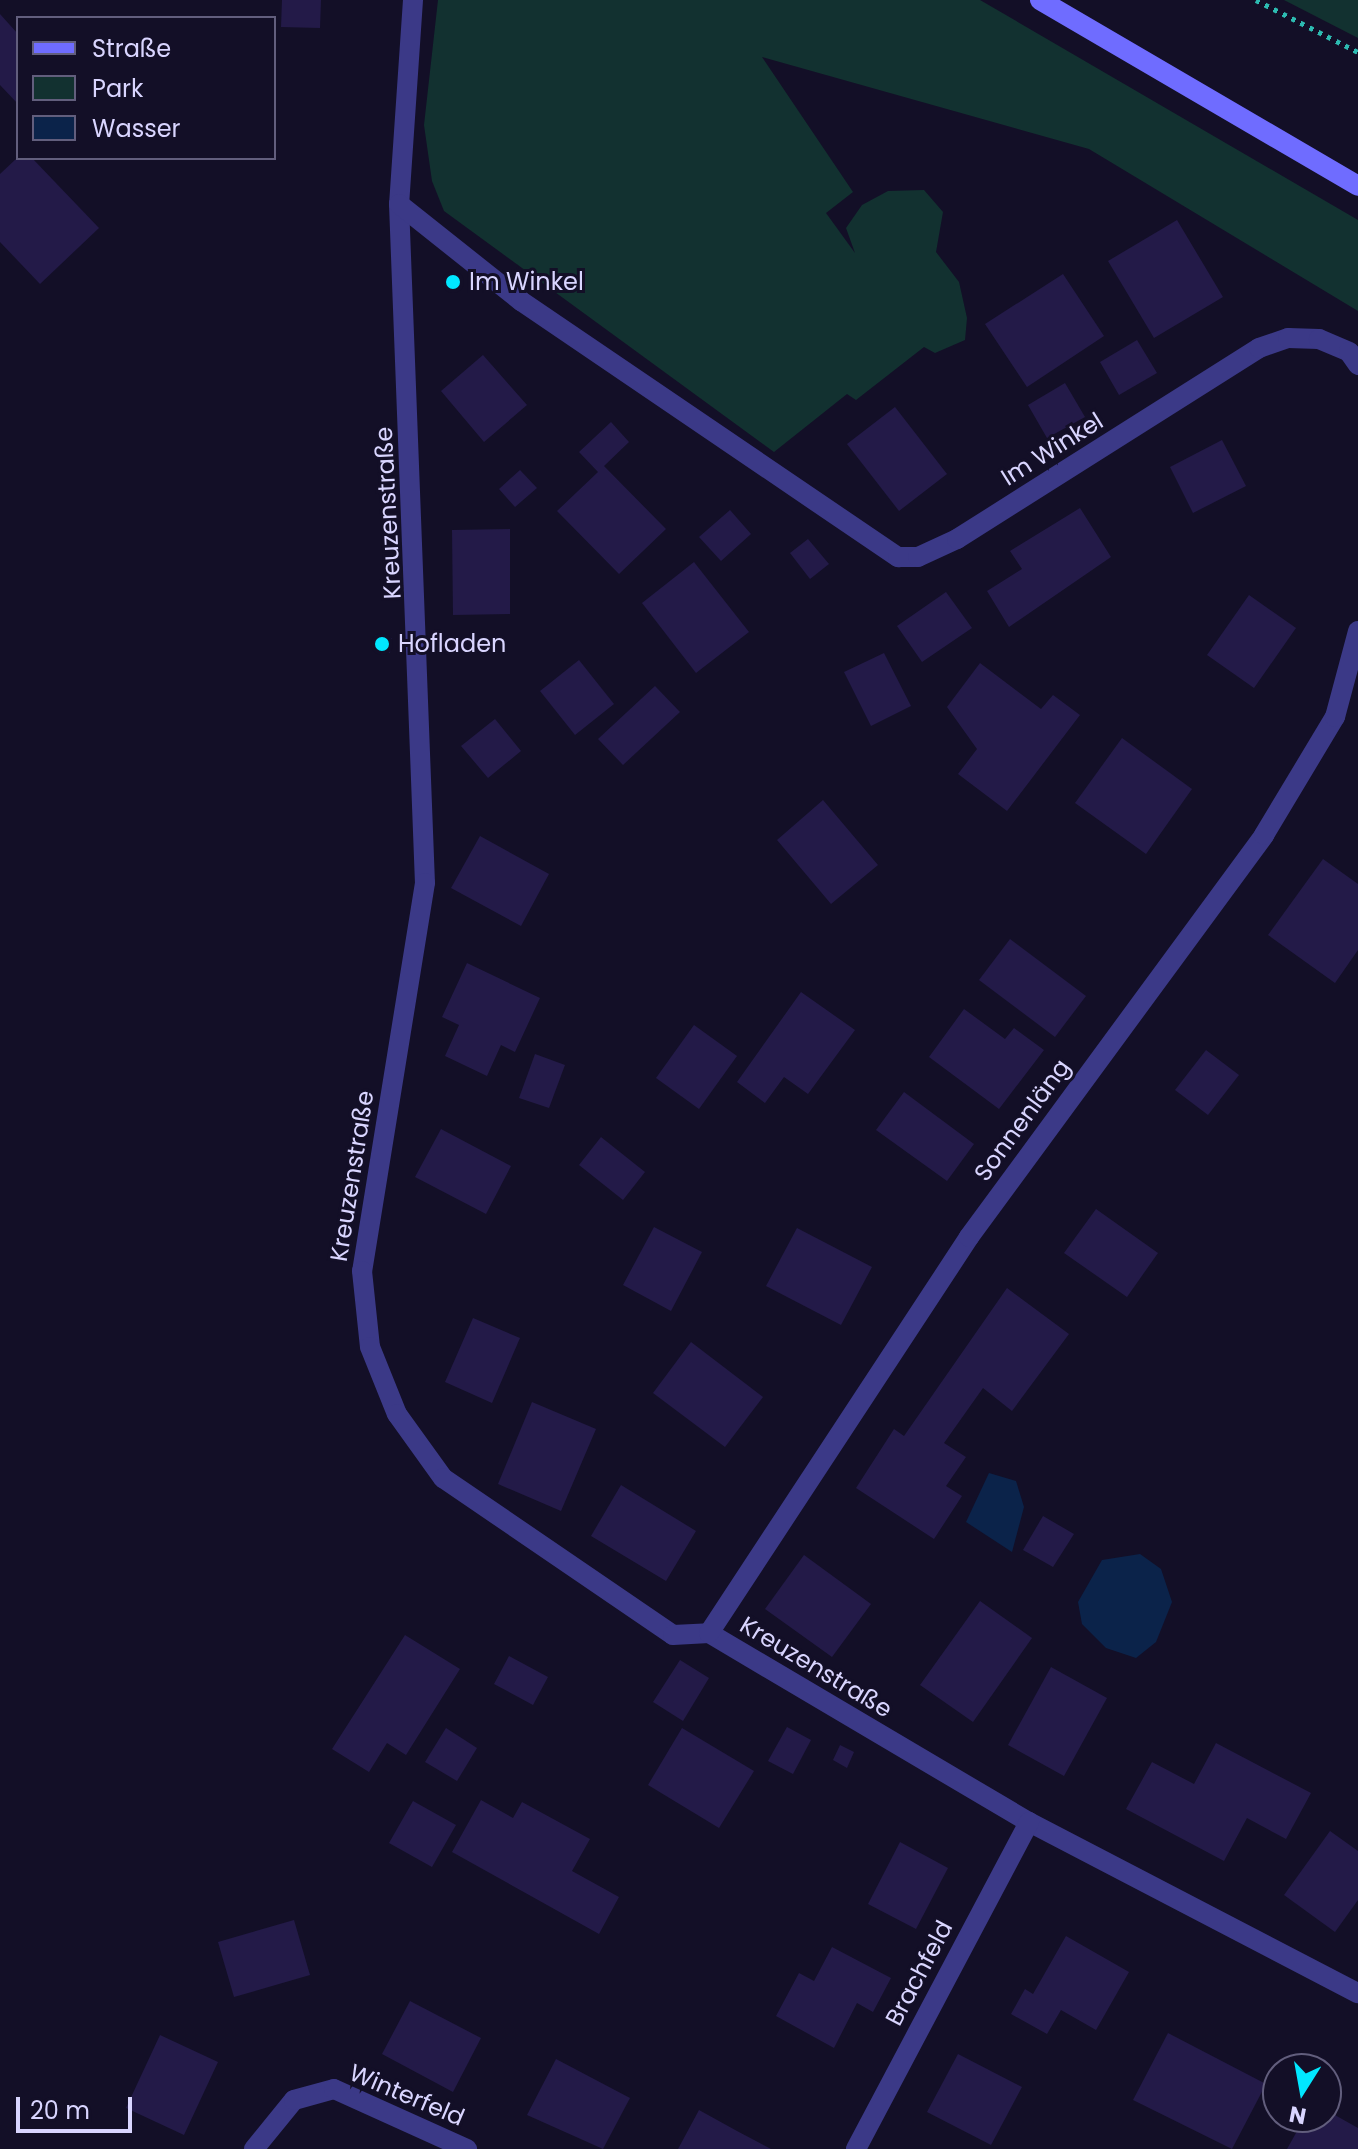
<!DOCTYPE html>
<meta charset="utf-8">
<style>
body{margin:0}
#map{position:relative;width:1358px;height:2149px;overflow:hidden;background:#130f27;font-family:Poppins,sans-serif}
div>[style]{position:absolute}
.green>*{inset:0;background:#123130}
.water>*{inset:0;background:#0b234a}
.building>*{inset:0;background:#231a48}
.path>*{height:5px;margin-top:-2.5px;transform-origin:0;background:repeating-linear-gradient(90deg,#2dbbb1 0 4px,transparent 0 10px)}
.street>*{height:20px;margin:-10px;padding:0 10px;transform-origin:10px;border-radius:10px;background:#3b3987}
.secondary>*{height:20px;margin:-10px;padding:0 10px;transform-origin:10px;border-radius:10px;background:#6f6cff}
.dots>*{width:22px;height:22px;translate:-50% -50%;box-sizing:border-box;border:4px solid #130f27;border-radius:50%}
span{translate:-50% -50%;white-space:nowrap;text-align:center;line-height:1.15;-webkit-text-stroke:6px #130f27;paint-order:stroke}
.poi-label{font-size:24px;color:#d9d5ff}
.left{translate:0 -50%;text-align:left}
.street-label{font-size:24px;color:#d9d5ff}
.legend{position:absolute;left:16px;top:16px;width:260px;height:144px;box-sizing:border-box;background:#130f27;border:2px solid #625e7d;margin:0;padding:10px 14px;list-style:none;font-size:24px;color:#d9d5ff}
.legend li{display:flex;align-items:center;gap:16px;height:40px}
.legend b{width:40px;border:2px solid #625e7d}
.north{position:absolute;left:1262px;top:2053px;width:80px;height:80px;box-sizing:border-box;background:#130f27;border:2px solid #625e7d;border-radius:50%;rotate:191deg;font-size:22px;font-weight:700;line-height:32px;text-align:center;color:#d9d5ff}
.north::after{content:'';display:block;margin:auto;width:28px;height:36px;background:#01e7ff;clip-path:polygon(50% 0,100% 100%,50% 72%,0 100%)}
.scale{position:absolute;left:16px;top:2097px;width:116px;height:36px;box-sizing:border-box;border:4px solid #d9d5ff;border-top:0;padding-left:10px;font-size:24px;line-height:28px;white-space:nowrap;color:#d9d5ff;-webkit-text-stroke:6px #130f27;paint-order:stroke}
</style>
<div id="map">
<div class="green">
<i style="clip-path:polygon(438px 0,980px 0,1358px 220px,1358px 311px,1089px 149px,762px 57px,853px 192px,826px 213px,855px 253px,846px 228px,862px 205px,888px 191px,924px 190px,943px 212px,936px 252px,959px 282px,967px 318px,965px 340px,935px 353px,924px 347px,856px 400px,847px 394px,774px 452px,444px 211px,432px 181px,424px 125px)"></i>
<i style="clip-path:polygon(1284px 0,1358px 0,1358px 38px)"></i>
</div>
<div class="water">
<i style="clip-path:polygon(989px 1473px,1016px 1481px,1024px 1507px,1012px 1552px,966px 1522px)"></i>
<i style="clip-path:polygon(1140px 1554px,1161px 1569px,1172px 1602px,1156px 1642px,1136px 1658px,1106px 1648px,1082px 1624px,1078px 1602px,1102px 1560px)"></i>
</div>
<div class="building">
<i style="clip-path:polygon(282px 0,321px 0,320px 28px,281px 27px)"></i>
<i style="clip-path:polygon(0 14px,18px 34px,18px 104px,0 85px)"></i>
<i style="clip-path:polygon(17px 158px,32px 158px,99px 228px,40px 284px,0 242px,0 174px)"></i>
<i style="clip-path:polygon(1177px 220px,1223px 297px,1154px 338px,1108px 261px)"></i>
<i style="clip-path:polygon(1063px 274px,1104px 336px,1027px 387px,985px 324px)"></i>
<i style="clip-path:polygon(1137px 340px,1157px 373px,1119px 395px,1100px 362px)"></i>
<i style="clip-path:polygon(483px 355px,527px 405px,484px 442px,441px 391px)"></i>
<i style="clip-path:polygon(1065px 383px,1085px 417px,1047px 438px,1028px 405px)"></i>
<i style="clip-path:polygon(895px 407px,947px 474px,899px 511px,847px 444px)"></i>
<i style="clip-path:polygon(611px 422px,629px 442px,604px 466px,666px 529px,619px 574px,557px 511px,598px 472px,579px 452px)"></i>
<i style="clip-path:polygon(1222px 440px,1246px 486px,1193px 513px,1170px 467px)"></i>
<i style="clip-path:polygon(520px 470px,537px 488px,515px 507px,499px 489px)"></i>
<i style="clip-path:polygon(1080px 508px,1111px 557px,1009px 627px,987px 591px,1022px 569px,1010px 551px)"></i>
<i style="clip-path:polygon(730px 510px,751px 534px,721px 561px,699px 537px)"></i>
<i style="clip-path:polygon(510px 529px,510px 614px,453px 615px,452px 530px)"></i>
<i style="clip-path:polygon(808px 539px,829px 564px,810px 579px,790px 553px)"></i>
<i style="clip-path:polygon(694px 562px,749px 632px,696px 673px,642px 603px)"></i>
<i style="clip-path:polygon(946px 592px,972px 628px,922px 662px,897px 626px)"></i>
<i style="clip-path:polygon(1249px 595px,1296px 628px,1254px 688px,1207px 655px)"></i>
<i style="clip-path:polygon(375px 635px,392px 638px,390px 653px,373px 650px)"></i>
<i style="clip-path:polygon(884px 653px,911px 706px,871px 726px,844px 672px)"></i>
<i style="clip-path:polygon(579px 660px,614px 704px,575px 735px,540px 691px)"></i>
<i style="clip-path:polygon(980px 663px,1041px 709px,1053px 695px,1080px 715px,1007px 811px,958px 774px,977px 749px,947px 707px)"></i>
<i style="clip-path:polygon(655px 686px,680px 712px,623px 765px,598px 739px)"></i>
<i style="clip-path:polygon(495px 719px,521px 751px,488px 778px,461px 746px)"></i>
<i style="clip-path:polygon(1122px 738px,1192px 789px,1146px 854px,1075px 803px)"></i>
<i style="clip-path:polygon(823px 800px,878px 865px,831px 904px,777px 840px)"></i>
<i style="clip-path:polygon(480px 836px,549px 874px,521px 926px,451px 888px)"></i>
<i style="clip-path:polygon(1323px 859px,1358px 884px,1358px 950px,1335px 983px,1268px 935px)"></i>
<i style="clip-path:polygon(1010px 939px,1086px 996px,1055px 1037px,979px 980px)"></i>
<i style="clip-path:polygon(467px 963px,540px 998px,515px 1052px,501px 1045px,487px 1076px,445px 1056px,459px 1025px,442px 1017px)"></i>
<i style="clip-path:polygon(801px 992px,855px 1030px,808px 1094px,784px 1077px,765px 1103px,737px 1082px)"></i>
<i style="clip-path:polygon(964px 1009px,1005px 1039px,1014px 1028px,1044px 1050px,999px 1109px,929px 1057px)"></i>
<i style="clip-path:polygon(694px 1025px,737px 1056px,699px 1109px,656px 1078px)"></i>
<i style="clip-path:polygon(1206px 1050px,1239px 1075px,1208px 1115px,1175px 1090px)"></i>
<i style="clip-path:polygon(535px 1054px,565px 1065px,549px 1108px,519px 1098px)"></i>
<i style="clip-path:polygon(904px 1092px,974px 1144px,947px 1181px,876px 1130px)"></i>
<i style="clip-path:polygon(441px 1129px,511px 1166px,486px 1214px,415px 1177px)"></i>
<i style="clip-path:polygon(601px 1137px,645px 1172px,623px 1200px,579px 1165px)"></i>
<i style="clip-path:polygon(1096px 1209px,1158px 1253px,1127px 1297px,1064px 1253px)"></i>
<i style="clip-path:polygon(654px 1227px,702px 1252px,671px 1311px,623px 1285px)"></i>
<i style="clip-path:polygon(797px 1228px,872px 1267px,841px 1325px,766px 1286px)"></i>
<i style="clip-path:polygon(1007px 1288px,1069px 1334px,1012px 1411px,983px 1388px,944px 1443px,966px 1457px,946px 1486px,962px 1496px,934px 1539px,856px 1488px,894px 1429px,904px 1436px)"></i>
<i style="clip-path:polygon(473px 1318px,520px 1338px,492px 1403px,445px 1382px)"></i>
<i style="clip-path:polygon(691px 1342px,763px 1397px,725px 1447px,653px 1393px)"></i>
<i style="clip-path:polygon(532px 1402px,596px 1429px,561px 1511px,498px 1484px)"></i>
<i style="clip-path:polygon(621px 1485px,696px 1531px,666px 1581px,591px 1536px)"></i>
<i style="clip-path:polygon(1043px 1516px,1074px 1534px,1053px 1567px,1023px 1550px)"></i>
<i style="clip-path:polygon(804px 1555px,871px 1604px,832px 1657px,765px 1609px)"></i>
<i style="clip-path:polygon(980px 1601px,1032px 1638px,973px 1722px,920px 1685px)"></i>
<i style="clip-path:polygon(405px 1635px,460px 1669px,406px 1755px,387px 1743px,369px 1772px,332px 1749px)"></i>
<i style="clip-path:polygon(509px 1656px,548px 1677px,533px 1705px,494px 1684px)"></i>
<i style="clip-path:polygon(680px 1660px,709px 1678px,683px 1721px,653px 1702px)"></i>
<i style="clip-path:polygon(1051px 1667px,1107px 1698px,1064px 1776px,1008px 1745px)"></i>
<i style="clip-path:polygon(787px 1727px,811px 1740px,793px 1774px,768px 1761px)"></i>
<i style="clip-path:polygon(446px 1728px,477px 1748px,457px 1781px,425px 1762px)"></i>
<i style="clip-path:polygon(682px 1728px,754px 1771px,719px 1828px,648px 1785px)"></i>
<i style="clip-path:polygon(1216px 1743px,1311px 1793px,1286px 1839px,1247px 1818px,1224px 1861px,1126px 1809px,1152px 1762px,1194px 1784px)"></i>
<i style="clip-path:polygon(840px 1745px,854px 1752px,847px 1768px,833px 1760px)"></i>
<i style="clip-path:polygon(481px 1800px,513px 1818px,522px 1802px,590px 1839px,572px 1871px,619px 1897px,599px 1934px,452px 1852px)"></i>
<i style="clip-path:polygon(413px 1801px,456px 1825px,432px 1867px,389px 1843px)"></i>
<i style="clip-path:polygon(1330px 1831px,1358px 1851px,1358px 1900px,1335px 1932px,1284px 1895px)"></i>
<i style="clip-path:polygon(900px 1842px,948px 1868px,916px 1929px,868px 1904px)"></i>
<i style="clip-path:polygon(294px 1920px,310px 1975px,234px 1997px,218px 1942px)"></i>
<i style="clip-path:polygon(1066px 1936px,1129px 1972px,1096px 2030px,1061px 2010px,1047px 2034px,1011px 2014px,1025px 1989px,1033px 1994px)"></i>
<i style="clip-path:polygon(832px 1947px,891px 1978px,873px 2012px,857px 2003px,834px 2048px,776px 2016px,799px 1973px,814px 1981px)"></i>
<i style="clip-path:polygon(410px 2001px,481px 2038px,453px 2092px,382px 2054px)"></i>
<i style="clip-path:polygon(1168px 2033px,1266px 2084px,1232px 2149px,1133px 2100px)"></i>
<i style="clip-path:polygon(160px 2035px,218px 2062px,184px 2135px,126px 2108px)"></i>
<i style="clip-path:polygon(958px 2054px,1022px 2087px,991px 2145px,927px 2112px)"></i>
<i style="clip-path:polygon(556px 2059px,630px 2098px,603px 2149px,527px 2115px)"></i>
<i style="clip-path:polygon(699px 2110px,737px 2131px,771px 2149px,678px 2149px)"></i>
<i style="clip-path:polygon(1326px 2110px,1358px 2128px,1358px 2149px,1287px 2149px,1305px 2117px,1326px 2117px)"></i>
</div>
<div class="path">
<i style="left:1256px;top:0;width:114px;rotate:27deg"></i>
</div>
<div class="street">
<i style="left:413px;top:0;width:204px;rotate:93.9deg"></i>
<i style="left:399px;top:204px;width:679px;rotate:87.81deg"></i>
<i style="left:425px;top:883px;width:393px;rotate:99.2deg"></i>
<i style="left:362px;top:1271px;width:76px;rotate:84deg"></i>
<i style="left:370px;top:1347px;width:72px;rotate:68.1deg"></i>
<i style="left:397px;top:1414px;width:79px;rotate:54.3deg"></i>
<i style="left:443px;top:1478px;width:278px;rotate:34.3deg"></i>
<i style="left:673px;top:1635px;width:36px;rotate:-3deg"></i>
<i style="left:709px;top:1633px;width:372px;rotate:30.6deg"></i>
<i style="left:1029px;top:1822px;width:371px;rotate:27.5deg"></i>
<i style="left:399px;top:204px;width:156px;rotate:38.5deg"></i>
<i style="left:521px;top:301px;width:456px;rotate:34.2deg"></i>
<i style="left:898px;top:557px;width:20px"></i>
<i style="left:918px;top:557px;width:43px;rotate:-24.8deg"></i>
<i style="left:957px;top:539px;width:357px;rotate:-32.3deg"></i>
<i style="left:1259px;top:348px;width:31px;rotate:-19deg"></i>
<i style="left:1288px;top:338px;width:31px;rotate:2deg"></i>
<i style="left:1319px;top:339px;width:33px;rotate:23deg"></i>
<i style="left:1349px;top:352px;width:16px;rotate:55deg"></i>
<i style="left:709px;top:1633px;width:474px;rotate:-56.7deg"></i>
<i style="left:969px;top:1237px;width:499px;rotate:-53.7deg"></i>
<i style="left:1264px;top:835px;width:138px;rotate:-59deg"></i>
<i style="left:1335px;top:717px;width:89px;rotate:-75deg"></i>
<i style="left:254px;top:2149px;width:63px;rotate:-50.8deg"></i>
<i style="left:294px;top:2100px;width:41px;rotate:-15.4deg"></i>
<i style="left:334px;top:2089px;width:146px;rotate:24.3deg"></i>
<i style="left:856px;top:2149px;width:370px;rotate:-62.1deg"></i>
</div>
<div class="secondary">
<i style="left:1040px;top:0;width:368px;rotate:30.3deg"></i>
</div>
<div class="dots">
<i style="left:453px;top:282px;background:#01e7ff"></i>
<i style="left:382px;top:644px;background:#01e7ff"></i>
</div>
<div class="poi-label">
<span class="left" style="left:469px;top:282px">Im Winkel</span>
<span class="left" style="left:398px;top:644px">Hofladen</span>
</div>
<div class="street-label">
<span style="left:1052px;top:449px;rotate:-32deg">Im Winkel</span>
<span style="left:388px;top:513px;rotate:-93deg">Kreuzenstraße</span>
<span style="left:1022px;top:1120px;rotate:-54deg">Sonnenläng</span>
<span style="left:352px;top:1176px;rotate:-81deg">Kreuzenstraße</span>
<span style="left:816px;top:1667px;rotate:31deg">Kreuzenstraße</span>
<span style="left:919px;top:1973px;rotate:-62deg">Brachfeld</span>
<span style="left:407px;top:2095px;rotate:23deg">Winterfeld</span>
</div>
<ul class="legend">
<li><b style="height:10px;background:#6f6cff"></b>Straße</li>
<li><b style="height:22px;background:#123130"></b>Park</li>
<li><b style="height:22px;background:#0b234a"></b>Wasser</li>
</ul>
<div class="north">N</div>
<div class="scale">20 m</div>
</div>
